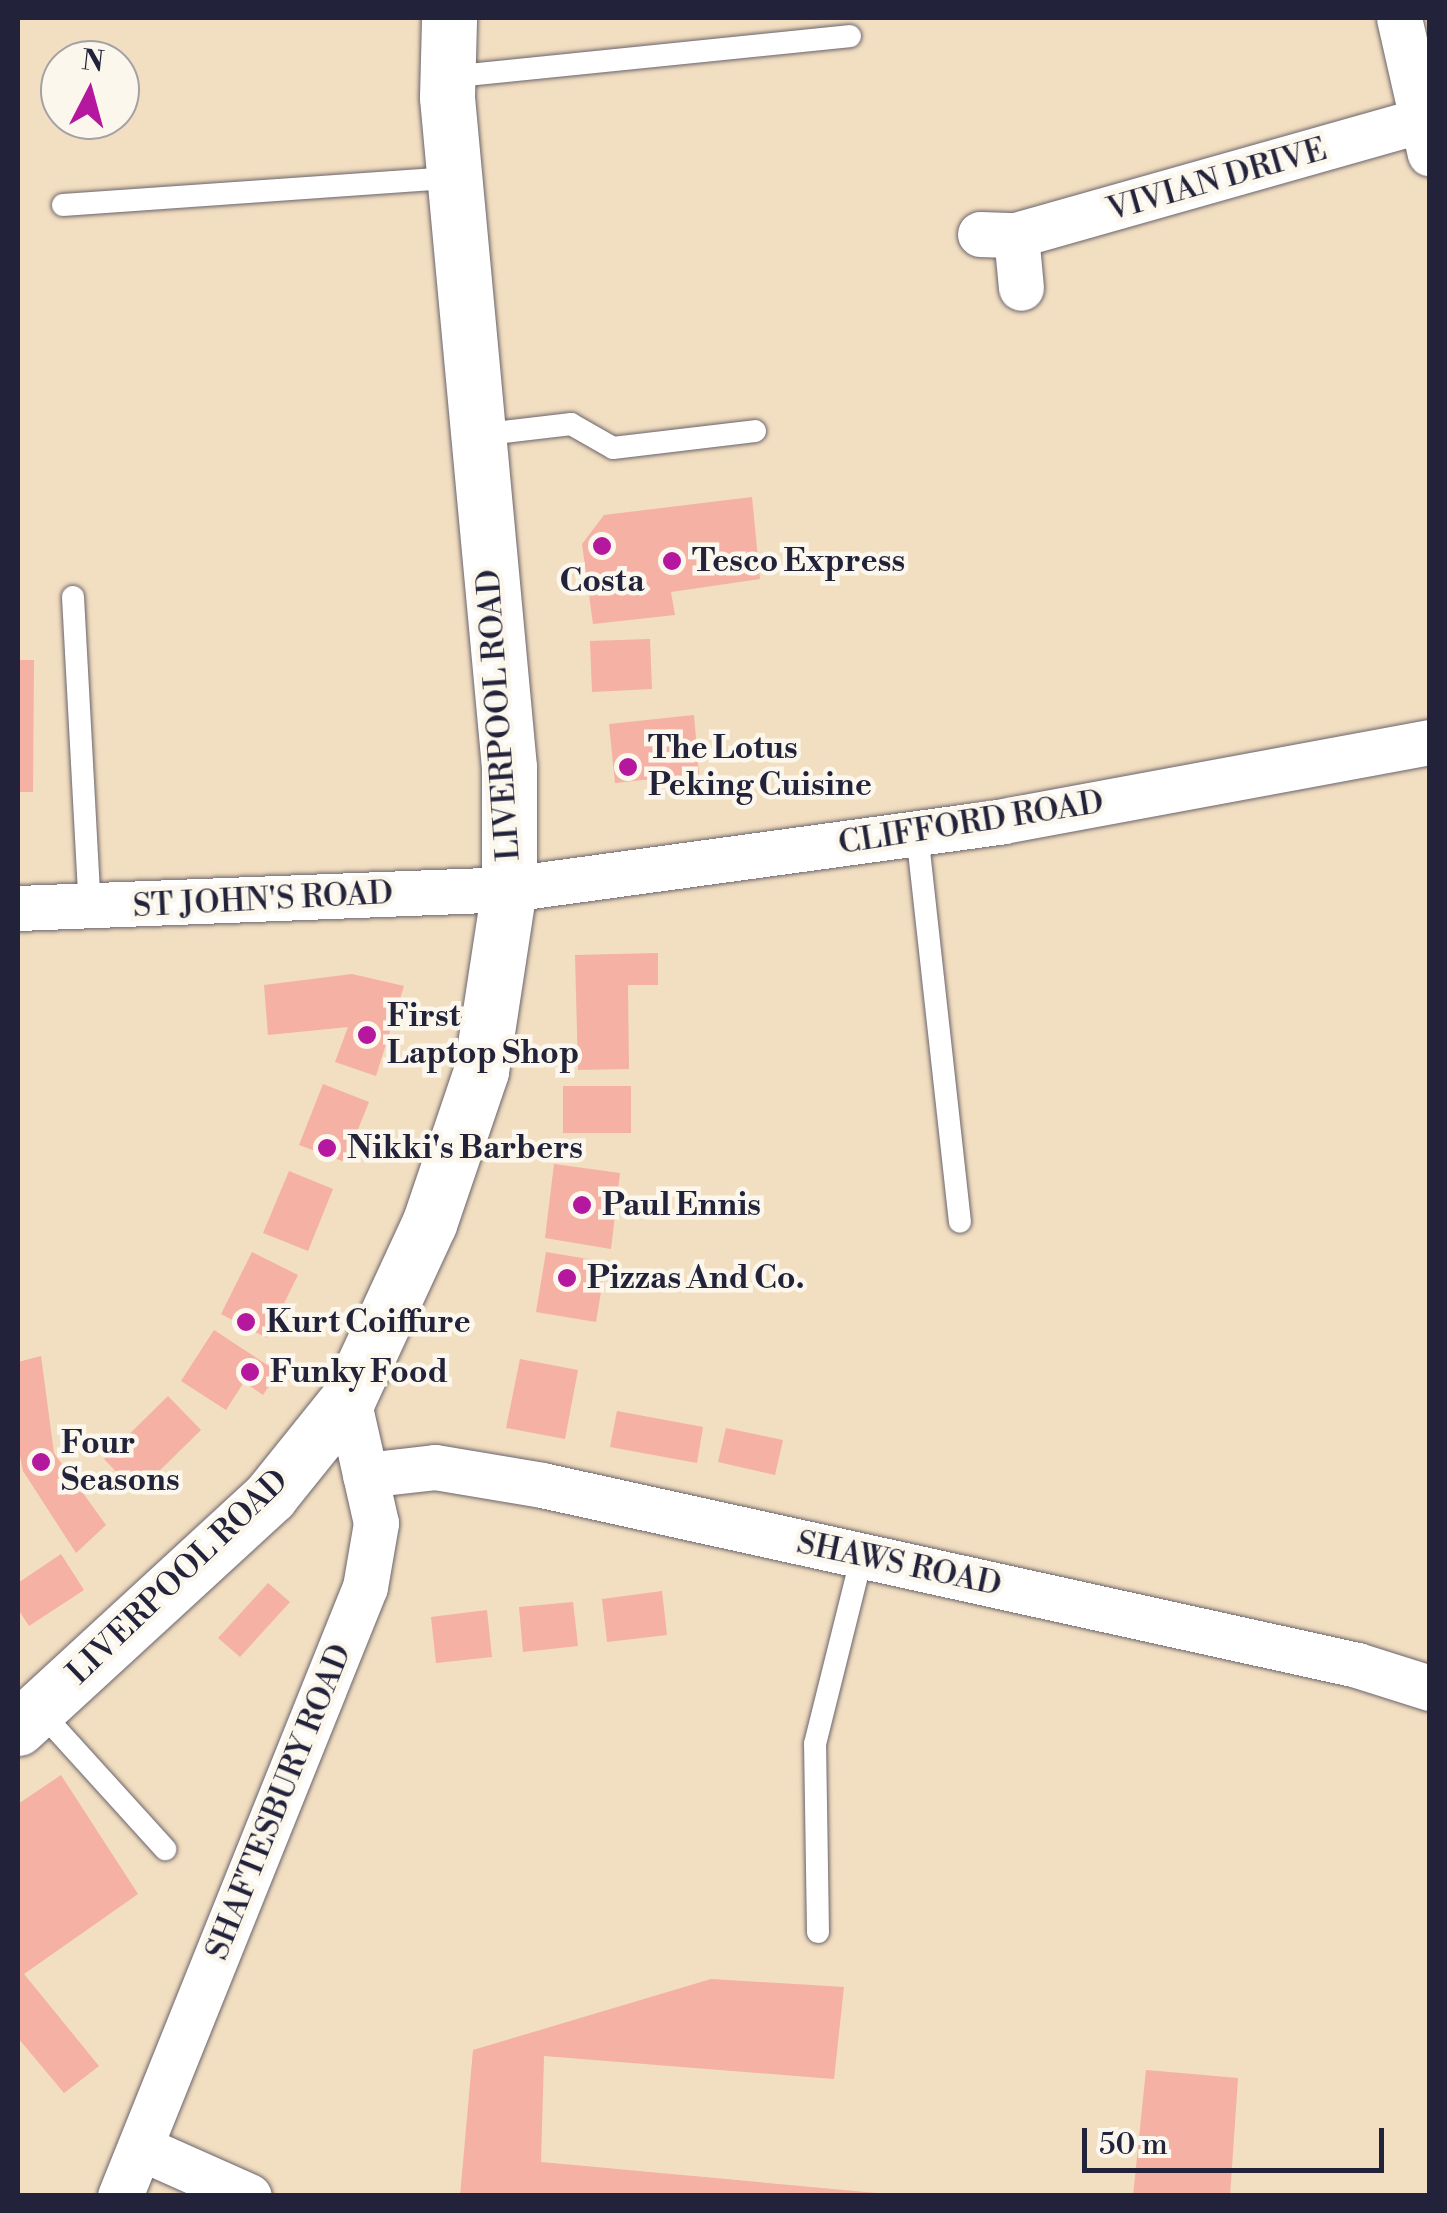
<!DOCTYPE html>
<style>
body{margin:0}
#map{position:relative;width:1447px;height:2213px;overflow:hidden;background:#f2dec1;font-family:"Libre Bodoni",serif}
div>[style]{position:absolute}
.building>*{inset:0;background:#f4b1a4}
.roads{filter:drop-shadow(0 0 2px #6b646a) drop-shadow(0 0 2px #6b646a)}
.service>*{height:22px;margin:-11px;padding:0 11px;transform-origin:11px;border-radius:11px;background:#fff}
.minor>*{height:45px;margin:-22.5px;padding:0 22.5px;transform-origin:22.5px;border-radius:22.5px;background:#fff}
.primary>*{height:55px;margin:-27.5px;padding:0 27.5px;transform-origin:27.5px;border-radius:27.5px;background:#fff}
.dots>*{width:28px;height:28px;translate:-50% -50%;box-sizing:border-box;border:5px solid #fbf7ec;border-radius:50%}
span{translate:-50% -50%;white-space:nowrap;text-align:center;line-height:1.15;-webkit-text-stroke:9px #fbf7ec;paint-order:stroke}
.street-label{font-size:32px;color:#22223b}
.poi-label{font-size:32px;color:#22223b;font-weight:700}
.left{translate:0 -50%;text-align:left}
.frame{position:absolute;inset:0;border:20px solid #22223b;pointer-events:none}
.north{position:absolute;left:40px;top:40px;width:100px;height:100px;box-sizing:border-box;background:#fbf7ec;border:2px solid #a4a2a5;border-radius:50%;rotate:6deg;font-size:28px;font-weight:700;line-height:40px;text-align:center;color:#22223b}
.north::after{content:'';display:block;margin:auto;width:35px;height:45px;background:#b5179e;clip-path:polygon(50% 0,100% 100%,50% 72%,0 100%)}
.scale{position:absolute;left:1082px;top:2128px;width:302px;height:45px;box-sizing:border-box;border:5px solid #22223b;border-top:0;padding-left:12px;font-size:30px;line-height:35px;white-space:nowrap;color:#22223b;-webkit-text-stroke:8px #fbf7ec;paint-order:stroke}
</style>
<div id="map">
<div class="building">
<i style="clip-path:polygon(752px 497px,760px 579px,671px 592px,675px 615px,593px 624px,582px 544px,604px 515px)"></i>
<i style="clip-path:polygon(650px 639px,652px 689px,592px 692px,590px 641px)"></i>
<i style="clip-path:polygon(18px 660px,34px 660px,33px 792px,18px 792px)"></i>
<i style="clip-path:polygon(694px 715px,699px 774px,615px 783px,609px 724px)"></i>
<i style="clip-path:polygon(658px 953px,658px 985px,628px 985px,629px 1069px,578px 1070px,575px 955px)"></i>
<i style="clip-path:polygon(352px 974px,404px 986px,376px 1076px,335px 1062px,348px 1027px,268px 1035px,264px 985px)"></i>
<i style="clip-path:polygon(323px 1084px,369px 1102px,345px 1162px,299px 1145px)"></i>
<i style="clip-path:polygon(563px 1086px,631px 1086px,631px 1133px,563px 1133px)"></i>
<i style="clip-path:polygon(554px 1164px,620px 1173px,611px 1249px,545px 1238px)"></i>
<i style="clip-path:polygon(289px 1171px,333px 1189px,308px 1251px,263px 1233px)"></i>
<i style="clip-path:polygon(252px 1252px,298px 1275px,267px 1338px,221px 1314px)"></i>
<i style="clip-path:polygon(546px 1252px,606px 1262px,596px 1322px,536px 1312px)"></i>
<i style="clip-path:polygon(214px 1330px,278px 1372px,263px 1395px,244px 1382px,226px 1410px,181px 1381px)"></i>
<i style="clip-path:polygon(41px 1356px,54px 1453px,106px 1525px,76px 1553px,23px 1471px,18px 1446px,18px 1362px)"></i>
<i style="clip-path:polygon(520px 1359px,578px 1370px,565px 1439px,506px 1428px)"></i>
<i style="clip-path:polygon(168px 1396px,201px 1430px,137px 1493px,104px 1459px)"></i>
<i style="clip-path:polygon(617px 1411px,703px 1427px,697px 1463px,610px 1447px)"></i>
<i style="clip-path:polygon(726px 1428px,783px 1440px,775px 1475px,718px 1462px)"></i>
<i style="clip-path:polygon(61px 1554px,84px 1590px,29px 1626px,18px 1609px,18px 1583px)"></i>
<i style="clip-path:polygon(268px 1583px,290px 1602px,240px 1657px,218px 1638px)"></i>
<i style="clip-path:polygon(662px 1591px,667px 1635px,607px 1642px,602px 1599px)"></i>
<i style="clip-path:polygon(573px 1602px,578px 1646px,523px 1652px,519px 1607px)"></i>
<i style="clip-path:polygon(487px 1610px,492px 1657px,436px 1663px,431px 1617px)"></i>
<i style="clip-path:polygon(61px 1775px,138px 1894px,24px 1974px,99px 2066px,64px 2093px,18px 2038px,18px 1804px)"></i>
<i style="clip-path:polygon(711px 1979px,844px 1987px,834px 2079px,544px 2056px,541px 2162px,909px 2196px,460px 2196px,473px 2050px)"></i>
<i style="clip-path:polygon(1146px 2070px,1238px 2078px,1230px 2196px,1133px 2196px)"></i>
</div>
<div class="roads">
<div class="service">
<i style="left:448px;top:77px;width:404px;rotate:-5.8deg"></i>
<i style="left:63px;top:205px;width:392px;rotate:-4deg"></i>
<i style="left:478px;top:435px;width:94px;rotate:-6.7deg"></i>
<i style="left:571px;top:424px;width:48px;rotate:29.7deg"></i>
<i style="left:613px;top:448px;width:143px;rotate:-6.8deg"></i>
<i style="left:73px;top:597px;width:310px;rotate:86.9deg"></i>
<i style="left:917px;top:833px;width:391px;rotate:83.7deg"></i>
<i style="left:39px;top:1710px;width:188px;rotate:47.8deg"></i>
<i style="left:818px;top:1932px;width:188px;rotate:-90.9deg"></i>
<i style="left:815px;top:1744px;width:195px;rotate:-76deg"></i>
</div>
<div class="minor">
<i style="left:1399px;top:18px;width:139px;rotate:77.2deg"></i>
<i style="left:980px;top:234px;width:36px;rotate:2deg"></i>
<i style="left:1016px;top:235px;width:418px;rotate:-15.8deg"></i>
<i style="left:1016px;top:235px;width:53px;rotate:84.6deg"></i>
<i style="left:18px;top:908px;width:491px;rotate:-2.2deg"></i>
<i style="left:509px;top:889px;width:499px;rotate:-7.8deg"></i>
<i style="left:1003px;top:821px;width:434px;rotate:-10.5deg"></i>
<i style="left:365px;top:1475px;width:70px;rotate:-6.5deg"></i>
<i style="left:435px;top:1467px;width:109px;rotate:9.5deg"></i>
<i style="left:542px;top:1485px;width:835px;rotate:12.45deg"></i>
<i style="left:1357px;top:1665px;width:77px;rotate:17.5deg"></i>
<i style="left:141px;top:2148px;width:118px;rotate:24deg"></i>
<i style="left:120px;top:2196px;width:656px;rotate:-68.09deg"></i>
<i style="left:365px;top:1587px;width:65px;rotate:-80.2deg"></i>
<i style="left:376px;top:1523px;width:127px;rotate:-102.7deg"></i>
</div>
<div class="primary">
<i style="left:18px;top:1728px;width:343px;rotate:-42.6deg"></i>
<i style="left:270px;top:1496px;width:124px;rotate:-51.2deg"></i>
<i style="left:348px;top:1399px;width:193px;rotate:-65.2deg"></i>
<i style="left:429px;top:1224px;width:162px;rotate:-71.2deg"></i>
<i style="left:481px;top:1071px;width:184px;rotate:-81.3deg"></i>
<i style="left:509px;top:889px;width:122px;rotate:-90deg"></i>
<i style="left:509px;top:767px;width:673px;rotate:-95.29deg"></i>
<i style="left:447px;top:97px;width:79px;rotate:-88.5deg"></i>
</div>
</div>
<div class="dots">
<i style="left:602px;top:546px;background:#b5179e"></i>
<i style="left:672px;top:561px;background:#b5179e"></i>
<i style="left:628px;top:767px;background:#b5179e"></i>
<i style="left:367px;top:1035px;background:#b5179e"></i>
<i style="left:327px;top:1148px;background:#b5179e"></i>
<i style="left:582px;top:1205px;background:#b5179e"></i>
<i style="left:567px;top:1278px;background:#b5179e"></i>
<i style="left:246px;top:1322px;background:#b5179e"></i>
<i style="left:250px;top:1372px;background:#b5179e"></i>
<i style="left:41px;top:1462px;background:#b5179e"></i>
</div>
<div class="street-label">
<span style="left:1217px;top:180px;rotate:-16deg">VIVIAN DRIVE</span>
<span style="left:499px;top:715px;rotate:-94deg">LIVERPOOL ROAD</span>
<span style="left:971px;top:823px;rotate:-9deg">CLIFFORD ROAD</span>
<span style="left:263px;top:900px;rotate:-3deg">ST JOHN'S ROAD</span>
<span style="left:899px;top:1564px;rotate:12deg">SHAWS ROAD</span>
<span style="left:178px;top:1577px;rotate:-44deg">LIVERPOOL ROAD</span>
<span style="left:279px;top:1802px;rotate:-68deg">SHAFTESBURY ROAD</span>
</div>
<div class="poi-label">
<span class="left" style="left:692px;top:561px">Tesco Express</span>
<span style="left:602px;top:581px">Costa</span>
<span class="left" style="left:648px;top:767px">The Lotus<br>Peking Cuisine</span>
<span class="left" style="left:387px;top:1035px">First<br>Laptop Shop</span>
<span class="left" style="left:347px;top:1148px">Nikki's Barbers</span>
<span class="left" style="left:602px;top:1205px">Paul Ennis</span>
<span class="left" style="left:587px;top:1278px">Pizzas And Co.</span>
<span class="left" style="left:266px;top:1322px">Kurt Coiffure</span>
<span class="left" style="left:270px;top:1372px">Funky Food</span>
<span class="left" style="left:61px;top:1462px">Four<br>Seasons</span>
</div>
<div class="frame"></div>
<div class="north">N</div>
<div class="scale">50 m</div>
</div>
